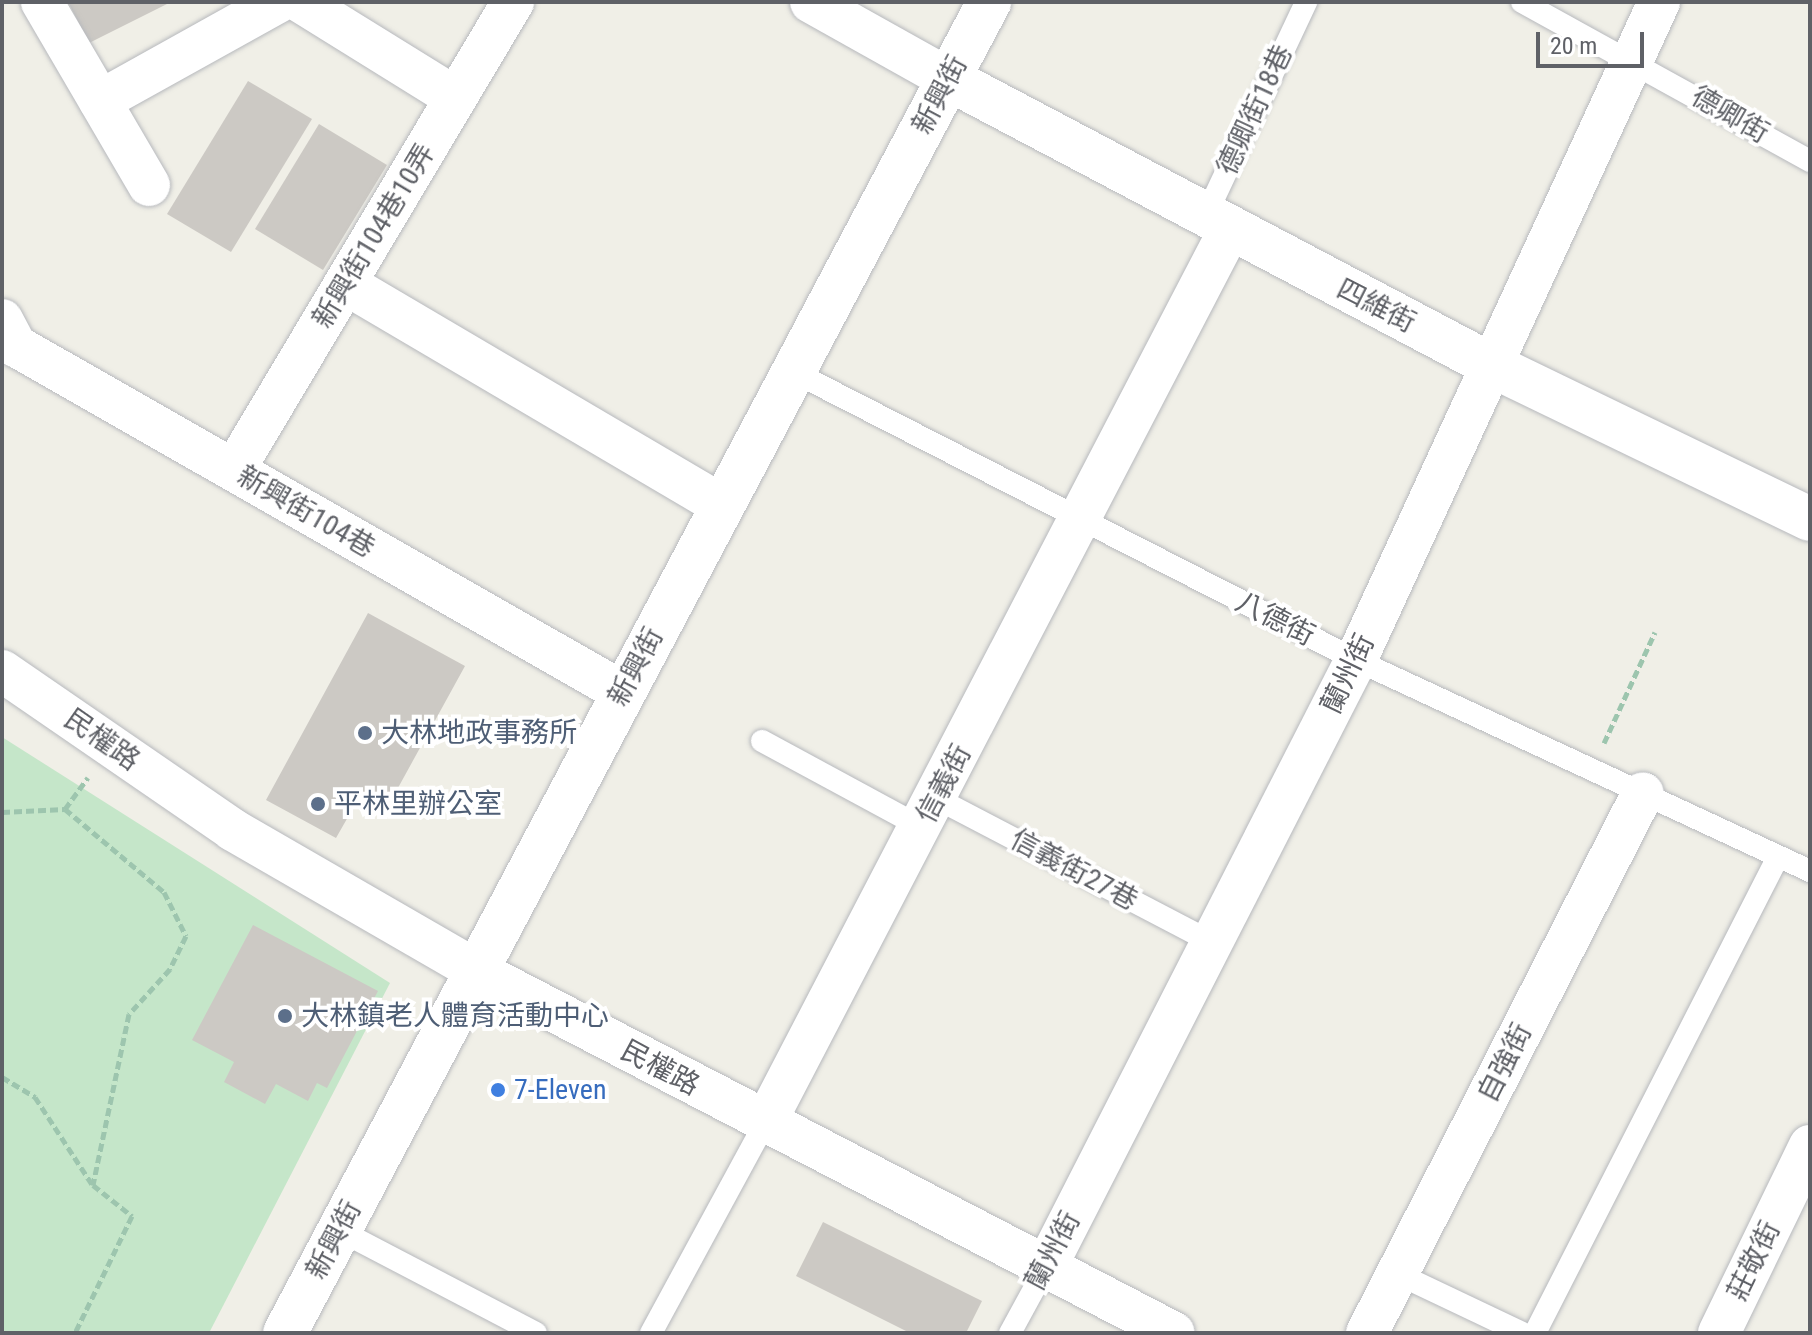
<!DOCTYPE html>
<meta charset="utf-8">
<style>
body{margin:0}
#map{position:relative;width:1812px;height:1335px;overflow:hidden;background:#f0efe7;font-family:"Roboto Condensed","Noto Sans TC",sans-serif}
div>[style]{position:absolute}
.green>*{inset:0;background:#c5e6c9}
.building>*{inset:0;background:#ccc9c4}
.path>*{height:5px;margin-top:-2.5px;transform-origin:0;background:repeating-linear-gradient(90deg,#9dc5ae 0 8px,transparent 0 12px)}
.roads{filter:drop-shadow(0 0 2px #b7b9bd) drop-shadow(0 0 2px #b7b9bd)}
.lane>*{height:22px;margin:-11px;padding:0 11px;transform-origin:11px;border-radius:11px;background:#fff}
.street>*{height:42px;margin:-21px;padding:0 21px;transform-origin:21px;border-radius:21px;background:#fff}
.secondary>*{height:44px;margin:-22px;padding:0 22px;transform-origin:22px;border-radius:22px;background:#fff}
.dots>*{width:22px;height:22px;translate:-50% -50%;box-sizing:border-box;border:4px solid #fff;border-radius:50%}
span{translate:-50% -50%;white-space:nowrap;text-align:center;line-height:1.15;-webkit-text-stroke:8px #fff;paint-order:stroke}
.street-label{font-size:28px;color:#5f6167}
.service-label{font-size:28px;color:#4e5e75}
.left{translate:0 -50%;text-align:left}
.shop-label{font-size:28px;color:#366cbe}
.frame{position:absolute;inset:0;border:4px solid #5f6167;pointer-events:none}
.scale{position:absolute;left:1536px;top:32px;width:108px;height:36px;box-sizing:border-box;border:4px solid #5f6167;border-top:0;padding-left:10px;font-size:24px;line-height:28px;white-space:nowrap;color:#5f6167;-webkit-text-stroke:6px #fff;paint-order:stroke}
</style>
<div id="map">
<div class="green">
<i style="clip-path:polygon(2px 737px,390px 983px,209px 1333px,2px 1333px)"></i>
</div>
<div class="building">
<i style="clip-path:polygon(68px 2px,171px 2px,89px 43px)"></i>
<i style="clip-path:polygon(248px 81px,312px 119px,231px 252px,167px 214px)"></i>
<i style="clip-path:polygon(319px 124px,387px 165px,323px 270px,255px 229px)"></i>
<i style="clip-path:polygon(368px 613px,465px 666px,382px 817px,356px 803px,336px 838px,266px 800px)"></i>
<i style="clip-path:polygon(253px 925px,378px 991px,327px 1088px,317px 1083px,308px 1101px,276px 1084px,265px 1104px,224px 1082px,234px 1062px,192px 1040px)"></i>
<i style="clip-path:polygon(823px 1222px,982px 1301px,966px 1333px,910px 1333px,796px 1276px)"></i>
</div>
<div class="path">
<i style="left:1604px;top:743px;width:122px;rotate:-65.3deg"></i>
<i style="left:65px;top:809px;width:39px;rotate:-54deg"></i>
<i style="left:2px;top:812px;width:63px;rotate:-2.7deg"></i>
<i style="left:65px;top:809px;width:129px;rotate:40deg"></i>
<i style="left:164px;top:892px;width:49px;rotate:63.4deg"></i>
<i style="left:186px;top:936px;width:37px;rotate:116deg"></i>
<i style="left:170px;top:969px;width:61px;rotate:132.3deg"></i>
<i style="left:129px;top:1014px;width:175px;rotate:101.9deg"></i>
<i style="left:93px;top:1185px;width:50px;rotate:38.5deg"></i>
<i style="left:132px;top:1216px;width:130px;rotate:116deg"></i>
<i style="left:2px;top:1077px;width:39px;rotate:31deg"></i>
<i style="left:35px;top:1097px;width:104px;rotate:56.8deg"></i>
</div>
<div class="roads">
<div class="lane">
<i style="left:1522px;top:2px;width:329px;rotate:28.9deg"></i>
<i style="left:1205px;top:217px;width:238px;rotate:-64.8deg"></i>
<i style="left:792px;top:371px;width:634px;rotate:27.13deg"></i>
<i style="left:1356px;top:660px;width:501px;rotate:24.93deg"></i>
<i style="left:762px;top:741px;width:181px;rotate:28.4deg"></i>
<i style="left:936px;top:798px;width:310px;rotate:27.6deg"></i>
<i style="left:339px;top:1230px;width:222px;rotate:27.6deg"></i>
<i style="left:1398px;top:1274px;width:137px;rotate:25.4deg"></i>
<i style="left:651px;top:1333px;width:239px;rotate:-61.5deg"></i>
<i style="left:1010px;top:1333px;width:75px;rotate:-61.4deg"></i>
<i style="left:1535px;top:1333px;width:534px;rotate:-62.96deg"></i>
</div>
<div class="street">
<i style="left:42px;top:2px;width:212px;rotate:59.7deg"></i>
<i style="left:301px;top:2px;width:182px;rotate:31.8deg"></i>
<i style="left:811px;top:2px;width:158px;rotate:29.2deg"></i>
<i style="left:100px;top:101px;width:204px;rotate:-29.1deg"></i>
<i style="left:346px;top:284px;width:435px;rotate:30.5deg"></i>
<i style="left:2px;top:320px;width:30px;rotate:62deg"></i>
<i style="left:16px;top:346px;width:698px;rotate:29.72deg"></i>
<i style="left:234px;top:470px;width:545px;rotate:-59.2deg"></i>
<i style="left:2px;top:671px;width:280px;rotate:34.5deg"></i>
<i style="left:233px;top:830px;width:282px;rotate:30deg"></i>
<i style="left:477px;top:971px;width:785px;rotate:27.45deg"></i>
<i style="left:765px;top:1123px;width:1005px;rotate:-62.52deg"></i>
<i style="left:1046px;top:1267px;width:682px;rotate:-62.95deg"></i>
<i style="left:1356px;top:660px;width:724px;rotate:-65.27deg"></i>
<i style="left:1367px;top:1333px;width:606px;rotate:-62.93deg"></i>
<i style="left:1719px;top:1333px;width:208px;rotate:-64.1deg"></i>
</div>
<div class="secondary">
<i style="left:949px;top:79px;width:611px;rotate:27.82deg"></i>
<i style="left:1489px;top:364px;width:356px;rotate:25.8deg"></i>
<i style="left:285px;top:1333px;width:1506px;rotate:-62.12deg"></i>
</div>
</div>
<div class="dots">
<i style="left:365px;top:733px;background:#5c6f8a"></i>
<i style="left:318px;top:804px;background:#5c6f8a"></i>
<i style="left:285px;top:1016px;background:#5c6f8a"></i>
<i style="left:498px;top:1090px;background:#3f7fe0"></i>
</div>
<div class="street-label">
<span style="left:940px;top:95px;rotate:-62deg">新興街</span>
<span style="left:1255px;top:110px;rotate:-65deg">德卿街18巷</span>
<span style="left:1730px;top:115px;rotate:30deg">德卿街</span>
<span style="left:374px;top:236px;rotate:-59deg">新興街104巷10弄</span>
<span style="left:1376px;top:306px;rotate:27deg">四維街</span>
<span style="left:306px;top:512px;rotate:30deg">新興街104巷</span>
<span style="left:1275px;top:619px;rotate:27deg">八德街</span>
<span style="left:636px;top:667px;rotate:-62deg">新興街</span>
<span style="left:1348px;top:674px;rotate:-64deg">蘭州街</span>
<span style="left:102px;top:740px;rotate:35deg">民權路</span>
<span style="left:944px;top:784px;rotate:-62deg">信義街</span>
<span style="left:1074px;top:870px;rotate:28deg">信義街27巷</span>
<span style="left:1505px;top:1063px;rotate:-63deg">自強街</span>
<span style="left:660px;top:1068px;rotate:28deg">民權路</span>
<span style="left:334px;top:1240px;rotate:-62deg">新興街</span>
<span style="left:1053px;top:1251px;rotate:-62deg">蘭州街</span>
<span style="left:1754px;top:1261px;rotate:-64deg">莊敬街</span>
</div>
<div class="service-label">
<span class="left" style="left:381px;top:733px">大林地政事務所</span>
<span class="left" style="left:334px;top:804px">平林里辦公室</span>
<span class="left" style="left:301px;top:1016px">大林鎮老人體育活動中心</span>
</div>
<div class="shop-label">
<span class="left" style="left:514px;top:1090px">7-Eleven</span>
</div>
<div class="frame"></div>
<div class="scale">20 m</div>
</div>
